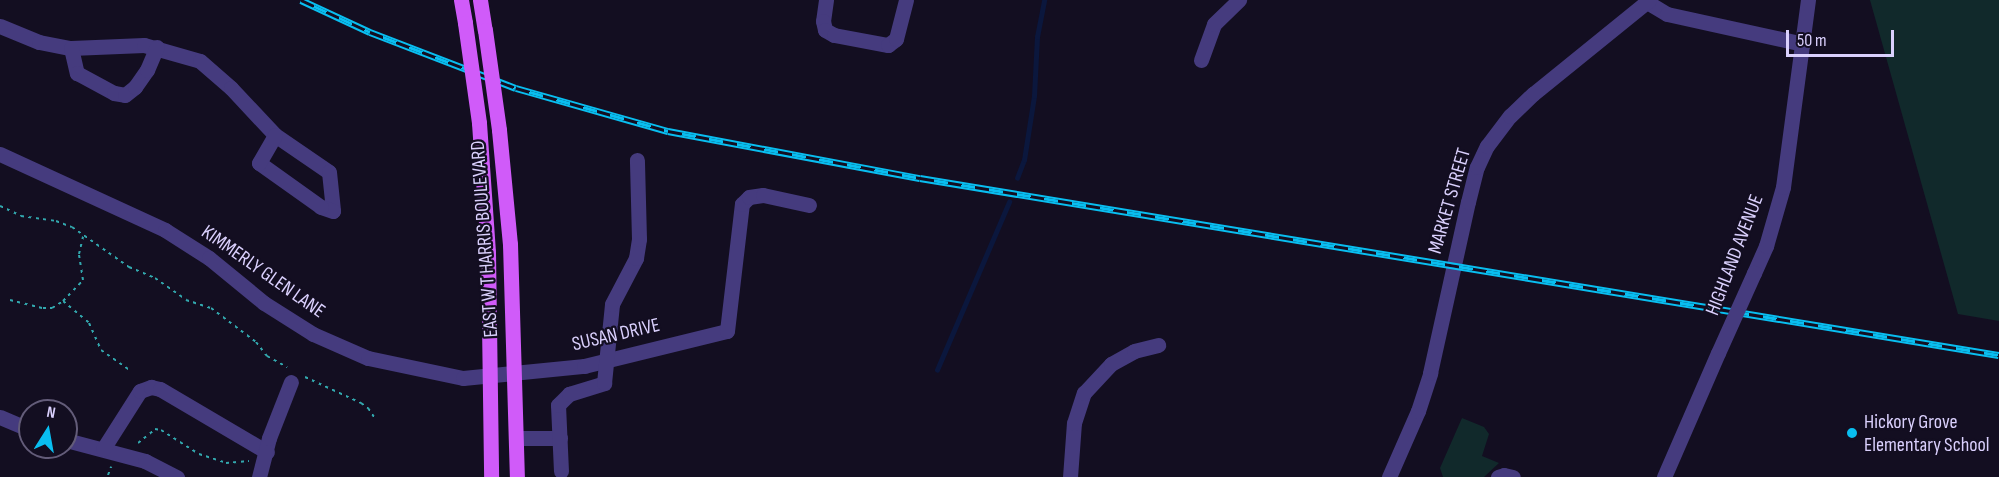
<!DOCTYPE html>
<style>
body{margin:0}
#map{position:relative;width:1999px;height:477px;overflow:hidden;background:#130e21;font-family:"Sofia Sans Condensed",sans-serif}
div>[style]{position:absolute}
.green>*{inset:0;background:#11292b}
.stream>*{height:4.5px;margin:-2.25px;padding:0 2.25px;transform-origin:2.25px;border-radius:2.25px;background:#0b173d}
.path>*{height:2px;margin-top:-1px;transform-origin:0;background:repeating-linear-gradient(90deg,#32a8ae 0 3px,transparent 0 7.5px)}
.minor>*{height:15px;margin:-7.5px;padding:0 7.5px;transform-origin:7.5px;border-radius:7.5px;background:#453b7e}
.major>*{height:15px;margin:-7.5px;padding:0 7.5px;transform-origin:7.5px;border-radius:7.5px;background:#d05bf9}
.rail>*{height:7px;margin-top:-3.5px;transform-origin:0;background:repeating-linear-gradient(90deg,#130e21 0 14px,#09bef0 0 28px);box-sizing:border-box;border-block:2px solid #09bef0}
.minor-bridge>*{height:15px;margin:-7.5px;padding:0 7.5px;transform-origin:7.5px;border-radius:7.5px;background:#453b7e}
.major-bridge>*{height:15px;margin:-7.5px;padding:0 7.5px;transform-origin:7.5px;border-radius:7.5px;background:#d05bf9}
.dots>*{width:16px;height:16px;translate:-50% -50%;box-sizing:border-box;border:3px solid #130e21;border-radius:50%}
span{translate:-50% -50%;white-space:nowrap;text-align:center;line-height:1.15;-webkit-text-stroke:4.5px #130e21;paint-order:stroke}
.street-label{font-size:20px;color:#dad0fd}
.poi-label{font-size:20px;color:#dad0fd}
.left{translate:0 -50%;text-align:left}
.north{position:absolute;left:18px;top:399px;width:60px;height:60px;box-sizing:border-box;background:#130e21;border:2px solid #635c79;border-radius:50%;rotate:11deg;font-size:16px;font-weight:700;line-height:24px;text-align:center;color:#dad0fd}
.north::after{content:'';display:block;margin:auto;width:21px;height:27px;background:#09bef0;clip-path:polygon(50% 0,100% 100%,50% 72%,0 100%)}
.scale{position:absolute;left:1786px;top:30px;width:108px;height:27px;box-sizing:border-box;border:3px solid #dad0fd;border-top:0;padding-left:8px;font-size:18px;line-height:21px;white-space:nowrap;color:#dad0fd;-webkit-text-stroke:4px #130e21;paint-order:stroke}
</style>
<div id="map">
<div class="green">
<i style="clip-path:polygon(1870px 0,1999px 0,1999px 321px,1958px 314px)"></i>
<i style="clip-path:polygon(1462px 418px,1484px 427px,1489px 434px,1482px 456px,1499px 463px,1484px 477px,1443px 477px,1440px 468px)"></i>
</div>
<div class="stream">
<i style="left:1017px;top:178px;width:19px;rotate:-69deg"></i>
<i style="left:1024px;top:160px;width:65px;rotate:-81.1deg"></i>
<i style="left:1034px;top:96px;width:59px;rotate:-87.1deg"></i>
<i style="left:1037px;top:37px;width:38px;rotate:-79deg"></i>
<i style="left:937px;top:370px;width:183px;rotate:-66.8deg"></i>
</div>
<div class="path">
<i style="left:0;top:206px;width:23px;rotate:25deg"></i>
<i style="left:21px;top:216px;width:35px;rotate:8deg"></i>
<i style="left:56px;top:221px;width:17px;rotate:21deg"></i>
<i style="left:72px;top:227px;width:70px;rotate:35.1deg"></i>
<i style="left:129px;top:267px;width:28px;rotate:23deg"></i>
<i style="left:155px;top:278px;width:38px;rotate:35deg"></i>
<i style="left:186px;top:300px;width:26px;rotate:18deg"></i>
<i style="left:211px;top:308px;width:56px;rotate:37.1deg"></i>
<i style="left:256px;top:342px;width:18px;rotate:52deg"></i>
<i style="left:267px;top:356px;width:23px;rotate:29deg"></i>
<i style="left:10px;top:300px;width:34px;rotate:14deg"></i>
<i style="left:43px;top:308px;width:9px"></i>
<i style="left:52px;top:308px;width:13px;rotate:-32deg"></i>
<i style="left:63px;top:301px;width:29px;rotate:-46deg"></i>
<i style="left:83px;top:280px;width:26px;rotate:-99deg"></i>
<i style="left:79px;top:254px;width:18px;rotate:-77deg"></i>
<i style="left:63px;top:301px;width:34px;rotate:40deg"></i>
<i style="left:89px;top:323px;width:30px;rotate:66deg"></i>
<i style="left:101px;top:350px;width:37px;rotate:35deg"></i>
<i style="left:305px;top:377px;width:62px;rotate:24.9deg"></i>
<i style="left:361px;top:403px;width:9px;rotate:36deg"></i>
<i style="left:368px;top:408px;width:11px;rotate:56deg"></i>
<i style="left:138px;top:443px;width:22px;rotate:-39deg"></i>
<i style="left:155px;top:429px;width:6px;rotate:9deg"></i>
<i style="left:161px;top:430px;width:45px;rotate:32.3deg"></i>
<i style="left:199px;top:454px;width:28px;rotate:18deg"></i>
<i style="left:226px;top:463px;width:23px;rotate:-5deg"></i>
<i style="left:108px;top:475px;width:9px;rotate:-69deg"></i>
</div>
<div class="minor">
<i style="left:826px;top:0;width:21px;rotate:98deg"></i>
<i style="left:823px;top:21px;width:9px;rotate:77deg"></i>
<i style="left:825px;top:30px;width:10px;rotate:29deg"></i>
<i style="left:834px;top:35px;width:55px;rotate:10.5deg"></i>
<i style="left:888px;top:45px;width:10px;rotate:-37deg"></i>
<i style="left:896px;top:39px;width:40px;rotate:-75.6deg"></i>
<i style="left:1647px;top:2px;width:23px;rotate:31deg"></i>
<i style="left:1667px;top:14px;width:139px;rotate:12.4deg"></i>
<i style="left:0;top:26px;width:42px;rotate:22.3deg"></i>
<i style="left:39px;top:42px;width:33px;rotate:11deg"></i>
<i style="left:71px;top:48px;width:73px;rotate:-2.4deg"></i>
<i style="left:144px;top:45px;width:58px;rotate:15.9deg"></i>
<i style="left:200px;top:61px;width:41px;rotate:41.1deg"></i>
<i style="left:231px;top:88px;width:64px;rotate:46.9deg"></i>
<i style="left:275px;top:135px;width:65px;rotate:34.4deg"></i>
<i style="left:329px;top:172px;width:39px;rotate:84deg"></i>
<i style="left:333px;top:211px;width:13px;rotate:-162deg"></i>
<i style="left:321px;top:207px;width:76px;rotate:-144.6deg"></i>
<i style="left:259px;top:163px;width:32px;rotate:-60deg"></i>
<i style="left:71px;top:48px;width:26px;rotate:77deg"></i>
<i style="left:77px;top:73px;width:42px;rotate:28.4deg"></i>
<i style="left:114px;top:93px;width:11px;rotate:10deg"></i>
<i style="left:125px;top:95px;width:13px;rotate:-39deg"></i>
<i style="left:135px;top:87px;width:21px;rotate:-55deg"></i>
<i style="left:147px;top:70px;width:25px;rotate:-67deg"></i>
<i style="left:1201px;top:60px;width:38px;rotate:-70deg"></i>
<i style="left:1214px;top:24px;width:35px;rotate:-44deg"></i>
<i style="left:0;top:154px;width:182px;rotate:24.7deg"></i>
<i style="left:165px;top:230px;width:52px;rotate:32.5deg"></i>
<i style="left:209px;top:258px;width:71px;rotate:39.3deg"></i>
<i style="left:264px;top:303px;width:58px;rotate:32.3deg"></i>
<i style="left:313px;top:334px;width:60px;rotate:23.6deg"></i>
<i style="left:368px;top:358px;width:97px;rotate:11.9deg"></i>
<i style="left:463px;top:378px;width:122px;rotate:-5.7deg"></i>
<i style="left:584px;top:366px;width:147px;rotate:-13.8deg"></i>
<i style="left:727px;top:331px;width:128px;rotate:-83.3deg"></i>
<i style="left:742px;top:204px;width:10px;rotate:-45deg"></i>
<i style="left:749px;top:197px;width:14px;rotate:-8deg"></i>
<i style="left:763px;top:195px;width:47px;rotate:12.3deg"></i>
<i style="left:1754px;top:273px;width:30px;rotate:-66deg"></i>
<i style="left:1766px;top:246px;width:61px;rotate:-73.9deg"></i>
<i style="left:1783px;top:187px;width:189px;rotate:-82.4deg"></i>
<i style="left:0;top:417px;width:33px;rotate:23deg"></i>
<i style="left:516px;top:438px;width:44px"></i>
<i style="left:66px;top:440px;width:82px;rotate:14.9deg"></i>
<i style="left:145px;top:461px;width:36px;rotate:27deg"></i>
<i style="left:103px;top:449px;width:69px;rotate:-57.5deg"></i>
<i style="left:140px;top:391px;width:12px;rotate:-20deg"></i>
<i style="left:151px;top:387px;width:9px;rotate:13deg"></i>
<i style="left:160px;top:389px;width:124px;rotate:30.5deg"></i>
<i style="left:561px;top:471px;width:66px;rotate:-92.6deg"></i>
<i style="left:558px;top:405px;width:16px;rotate:-45deg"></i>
<i style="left:569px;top:394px;width:37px;rotate:-17deg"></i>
<i style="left:604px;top:383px;width:79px;rotate:-84.2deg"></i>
<i style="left:612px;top:304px;width:52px;rotate:-62.4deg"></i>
<i style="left:636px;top:258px;width:19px;rotate:-81deg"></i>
<i style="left:639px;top:239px;width:79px;rotate:-91.5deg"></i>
<i style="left:259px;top:477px;width:40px;rotate:-75.6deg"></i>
<i style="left:269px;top:438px;width:60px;rotate:-68.6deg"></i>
<i style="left:1070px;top:477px;width:54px;rotate:-85.8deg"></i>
<i style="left:1074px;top:423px;width:32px;rotate:-72deg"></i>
<i style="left:1084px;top:393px;width:40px;rotate:-47deg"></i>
<i style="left:1111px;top:364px;width:26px;rotate:-29deg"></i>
<i style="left:1134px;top:351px;width:25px;rotate:-14deg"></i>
<i style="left:1389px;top:477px;width:72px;rotate:-66.3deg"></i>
<i style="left:1418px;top:411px;width:40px;rotate:-72deg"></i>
<i style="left:1430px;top:373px;width:175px;rotate:-77.5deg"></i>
<i style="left:1468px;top:202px;width:36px;rotate:-76deg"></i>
<i style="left:1477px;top:167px;width:23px;rotate:-65deg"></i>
<i style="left:1487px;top:146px;width:38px;rotate:-53deg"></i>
<i style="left:1510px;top:116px;width:32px;rotate:-44deg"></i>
<i style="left:1533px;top:94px;width:149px;rotate:-39deg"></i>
<i style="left:1498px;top:477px;width:6px;rotate:-18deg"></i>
<i style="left:1504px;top:475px;width:9px;rotate:13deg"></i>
<i style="left:1664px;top:477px;width:135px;rotate:-66.5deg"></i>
</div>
<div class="major">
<i style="left:461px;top:0;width:23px;rotate:80deg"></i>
<i style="left:480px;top:0;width:30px;rotate:81deg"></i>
<i style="left:479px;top:123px;width:129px;rotate:86deg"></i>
<i style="left:488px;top:252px;width:225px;rotate:89.2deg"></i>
<i style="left:499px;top:130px;width:115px;rotate:84.5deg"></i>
<i style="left:510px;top:244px;width:233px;rotate:88.3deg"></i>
</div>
<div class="rail">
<i style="left:301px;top:0;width:76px;rotate:24.9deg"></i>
<i style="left:370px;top:32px;width:156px;rotate:21deg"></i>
<i style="left:516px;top:88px;width:158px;rotate:15.8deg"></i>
<i style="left:668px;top:131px;width:256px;rotate:10.6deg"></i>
<i style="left:920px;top:178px;width:1093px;rotate:9.32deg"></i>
</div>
<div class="minor-bridge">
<i style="left:1718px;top:353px;width:88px;rotate:-65.8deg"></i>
</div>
<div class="major-bridge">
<i style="left:465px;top:23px;width:101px;rotate:82deg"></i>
<i style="left:485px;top:30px;width:101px;rotate:82deg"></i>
</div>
<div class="dots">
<i style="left:1852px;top:433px;background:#09bef0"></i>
</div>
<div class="street-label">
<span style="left:1450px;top:201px;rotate:-74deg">MARKET STREET</span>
<span style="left:485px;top:239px;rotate:-94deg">EAST W T HARRIS BOULEVARD</span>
<span style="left:1735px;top:255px;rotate:-69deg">HIGHLAND AVENUE</span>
<span style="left:263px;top:272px;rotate:35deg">KIMMERLY GLEN LANE</span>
<span style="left:616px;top:335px;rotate:-13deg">SUSAN DRIVE</span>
</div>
<div class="poi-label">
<span class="left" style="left:1864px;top:434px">Hickory Grove<br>Elementary School</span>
</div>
<div class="north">N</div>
<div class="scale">50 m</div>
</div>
